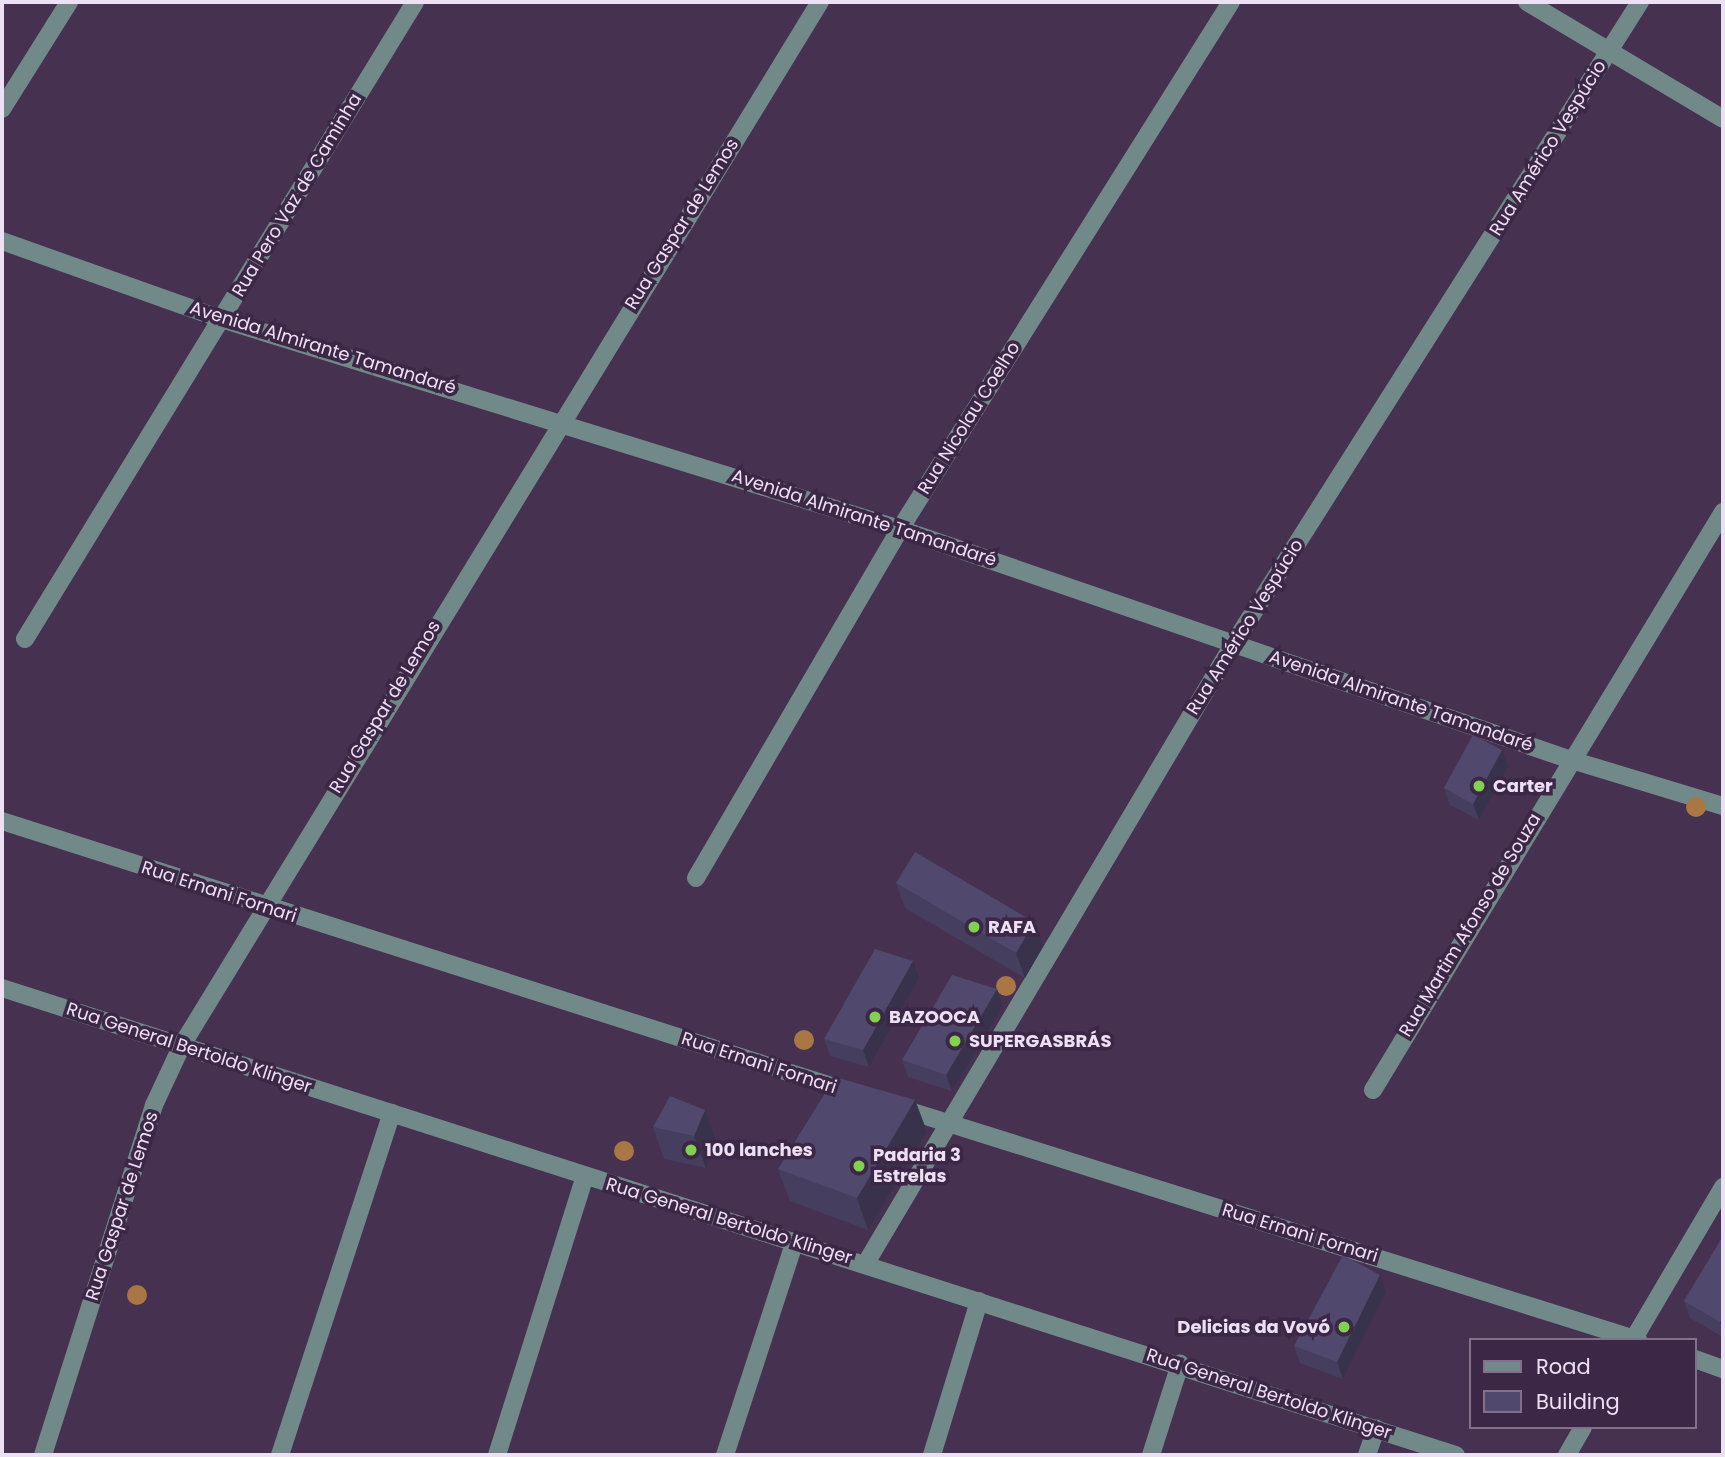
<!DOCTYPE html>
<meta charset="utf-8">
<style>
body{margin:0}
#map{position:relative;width:1725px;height:1457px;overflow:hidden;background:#473151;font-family:Poppins,sans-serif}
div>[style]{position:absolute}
.minor>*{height:18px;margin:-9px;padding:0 9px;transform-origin:9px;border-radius:9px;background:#718989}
.trees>*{width:20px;height:20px;margin:-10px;border-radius:50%;background:#a87744}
.wall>*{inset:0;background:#463e5e}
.shaded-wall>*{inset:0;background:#39324c}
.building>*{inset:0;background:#51486d}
.dots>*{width:19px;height:19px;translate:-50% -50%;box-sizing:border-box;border:4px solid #3c2746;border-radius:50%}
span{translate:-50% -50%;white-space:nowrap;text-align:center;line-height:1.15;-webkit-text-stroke:7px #3c2746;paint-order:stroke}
.street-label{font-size:18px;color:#eee0f4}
.poi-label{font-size:18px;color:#eee0f4;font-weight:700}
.left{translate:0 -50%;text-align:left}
.right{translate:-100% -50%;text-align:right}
.frame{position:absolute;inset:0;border:4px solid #eee0f4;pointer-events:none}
.legend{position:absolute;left:1469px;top:1338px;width:228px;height:91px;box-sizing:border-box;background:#3c2746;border:2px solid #83718c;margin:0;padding:9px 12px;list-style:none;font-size:21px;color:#eee0f4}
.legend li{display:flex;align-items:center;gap:14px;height:35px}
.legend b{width:35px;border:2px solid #83718c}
</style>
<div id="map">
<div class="minor">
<i style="left:1527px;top:2px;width:228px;rotate:30.8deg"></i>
<i style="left:2px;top:109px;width:126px;rotate:-57.9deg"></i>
<i style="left:2px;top:241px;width:232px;rotate:19.6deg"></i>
<i style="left:221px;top:319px;width:711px;rotate:17.19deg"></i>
<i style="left:900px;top:529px;width:706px;rotate:19deg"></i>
<i style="left:1568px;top:759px;width:162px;rotate:16.9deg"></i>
<i style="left:25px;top:639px;width:747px;rotate:-58.52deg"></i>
<i style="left:2px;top:821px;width:890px;rotate:17.72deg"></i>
<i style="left:696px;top:878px;width:404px;rotate:-59.7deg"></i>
<i style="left:900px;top:529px;width:622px;rotate:-57.87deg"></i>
<i style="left:2px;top:988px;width:1527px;rotate:17.81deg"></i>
<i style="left:1373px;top:1090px;width:676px;rotate:-58.8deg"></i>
<i style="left:897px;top:1107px;width:777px;rotate:17.46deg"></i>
<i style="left:866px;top:1263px;width:721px;rotate:-59.31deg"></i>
<i style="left:1234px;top:643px;width:759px;rotate:-57.65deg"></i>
<i style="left:1633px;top:1340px;width:178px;rotate:-59.5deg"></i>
<i style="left:1695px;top:1359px;width:30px;rotate:20deg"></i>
<i style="left:43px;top:1455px;width:367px;rotate:-72.4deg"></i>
<i style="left:154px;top:1105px;width:66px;rotate:-65deg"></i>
<i style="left:182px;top:1045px;width:1223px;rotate:-58.55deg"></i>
<i style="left:280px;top:1455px;width:360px;rotate:-71.9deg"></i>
<i style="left:497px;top:1455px;width:293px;rotate:-72.5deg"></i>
<i style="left:725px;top:1455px;width:225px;rotate:-71.9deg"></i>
<i style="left:932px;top:1455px;width:161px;rotate:-73deg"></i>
<i style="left:1151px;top:1455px;width:96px;rotate:-72.3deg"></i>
<i style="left:1367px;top:1455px;width:28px;rotate:-71deg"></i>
<i style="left:1567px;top:1455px;width:32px;rotate:-60deg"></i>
</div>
<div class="trees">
<i style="left:1696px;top:807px"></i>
<i style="left:1006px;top:986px"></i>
<i style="left:804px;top:1040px"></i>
<i style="left:624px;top:1151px"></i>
<i style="left:137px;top:1295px"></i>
</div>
<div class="wall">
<i style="clip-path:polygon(1508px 767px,1479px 820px,1450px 805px,1444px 788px)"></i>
<i style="clip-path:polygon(896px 883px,1034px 922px,1043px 946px,1025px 978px,905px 908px)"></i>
<i style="clip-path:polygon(919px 978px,869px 1067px,830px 1056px,824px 1039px)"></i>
<i style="clip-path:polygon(997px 989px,1003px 1006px,952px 1091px,908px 1077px,902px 1060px)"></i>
<i style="clip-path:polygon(915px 1100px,927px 1132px,868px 1230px,790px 1201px,778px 1169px)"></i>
<i style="clip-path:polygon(705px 1110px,717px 1142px,706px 1168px,664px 1159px,653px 1127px)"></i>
<i style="clip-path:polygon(1723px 1236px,1723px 1337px,1690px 1318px,1684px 1301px)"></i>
<i style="clip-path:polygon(1386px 1292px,1343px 1379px,1300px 1363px,1294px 1346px)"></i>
</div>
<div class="shaded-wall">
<i style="clip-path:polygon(1502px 750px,1508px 767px,1479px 820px,1473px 804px)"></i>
<i style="clip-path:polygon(1034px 922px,1043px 946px,1025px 978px,1016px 953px)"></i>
<i style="clip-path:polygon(913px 961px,919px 978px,869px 1067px,863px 1050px)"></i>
<i style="clip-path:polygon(997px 989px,1003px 1006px,952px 1091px,946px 1075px)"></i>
<i style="clip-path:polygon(915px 1100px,927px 1132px,868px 1230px,857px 1198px)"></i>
<i style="clip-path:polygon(705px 1110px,717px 1142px,706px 1168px,694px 1136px)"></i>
<i style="clip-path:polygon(1380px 1275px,1386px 1292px,1343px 1379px,1337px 1362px)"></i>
<i style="clip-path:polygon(1723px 1317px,1723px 1331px,1720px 1322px)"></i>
</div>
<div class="building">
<i style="clip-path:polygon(1473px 735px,1502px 750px,1473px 804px,1444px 788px)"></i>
<i style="clip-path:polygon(915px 852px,1034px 922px,1016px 953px,896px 883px)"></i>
<i style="clip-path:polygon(875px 949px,913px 961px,863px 1050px,824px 1039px)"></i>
<i style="clip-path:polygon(952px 975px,997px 989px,946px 1075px,902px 1060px)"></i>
<i style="clip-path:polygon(835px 1077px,915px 1100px,857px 1198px,778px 1169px)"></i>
<i style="clip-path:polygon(670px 1096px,705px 1110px,694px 1136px,653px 1127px)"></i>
<i style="clip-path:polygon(1723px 1236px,1723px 1317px,1720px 1322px,1684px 1301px)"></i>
<i style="clip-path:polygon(1343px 1255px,1380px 1275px,1337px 1362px,1294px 1346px)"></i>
</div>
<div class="dots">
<i style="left:1479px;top:786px;background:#82d04f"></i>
<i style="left:974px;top:927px;background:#82d04f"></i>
<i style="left:875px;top:1017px;background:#82d04f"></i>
<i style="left:955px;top:1041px;background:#82d04f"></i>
<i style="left:691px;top:1150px;background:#82d04f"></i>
<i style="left:859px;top:1166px;background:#82d04f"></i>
<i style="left:1344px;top:1327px;background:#82d04f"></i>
</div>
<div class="street-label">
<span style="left:1548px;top:148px;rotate:-58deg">Rua Américo Vespúcio</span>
<span style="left:297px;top:195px;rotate:-59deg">Rua Pero Vaz de Caminha</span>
<span style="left:682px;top:224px;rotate:-58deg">Rua Gaspar de Lemos</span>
<span style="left:323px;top:348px;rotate:17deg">Avenida Almirante Tamandaré</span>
<span style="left:969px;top:418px;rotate:-58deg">Rua Nicolau Coelho</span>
<span style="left:864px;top:518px;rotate:18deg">Avenida Almirante Tamandaré</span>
<span style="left:1245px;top:627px;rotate:-58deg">Rua Américo Vespúcio</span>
<span style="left:1401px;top:701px;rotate:19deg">Avenida Almirante Tamandaré</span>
<span style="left:385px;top:707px;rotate:-59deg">Rua Gaspar de Lemos</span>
<span style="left:219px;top:892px;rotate:18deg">Rua Ernani Fornari</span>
<span style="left:1470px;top:925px;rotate:-59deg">Rua Martim Afonso de Souza</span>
<span style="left:189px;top:1048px;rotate:18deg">Rua General Bertoldo Klinger</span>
<span style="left:759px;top:1063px;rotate:18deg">Rua Ernani Fornari</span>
<span style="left:122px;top:1206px;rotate:-72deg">Rua Gaspar de Lemos</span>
<span style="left:729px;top:1221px;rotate:17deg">Rua General Bertoldo Klinger</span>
<span style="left:1300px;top:1233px;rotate:17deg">Rua Ernani Fornari</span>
<span style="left:1269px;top:1394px;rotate:18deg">Rua General Bertoldo Klinger</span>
</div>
<div class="poi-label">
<span class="left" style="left:1493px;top:786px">Carter</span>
<span class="left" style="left:988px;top:927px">RAFA</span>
<span class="left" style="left:889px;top:1017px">BAZOOCA</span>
<span class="left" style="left:969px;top:1041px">SUPERGASBRÁS</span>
<span class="left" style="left:705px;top:1150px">100 lanches</span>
<span class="left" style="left:873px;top:1166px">Padaria 3<br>Estrelas</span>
<span class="right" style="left:1330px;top:1327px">Delicias da Vovó</span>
</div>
<div class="frame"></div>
<ul class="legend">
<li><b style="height:9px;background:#718989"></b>Road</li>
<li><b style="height:19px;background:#51486d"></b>Building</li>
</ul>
</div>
